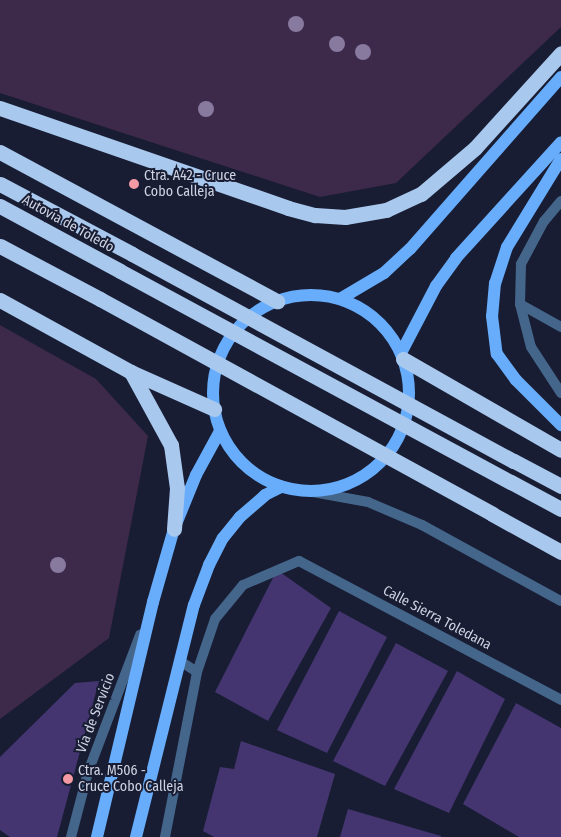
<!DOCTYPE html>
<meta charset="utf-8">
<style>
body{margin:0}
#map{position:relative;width:561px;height:837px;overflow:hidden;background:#181d33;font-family:"Fira Sans Condensed",sans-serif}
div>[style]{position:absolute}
.green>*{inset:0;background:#3d2949}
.building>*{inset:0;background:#443570}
.service>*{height:10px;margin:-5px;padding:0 5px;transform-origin:5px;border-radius:5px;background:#45668b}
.minor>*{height:10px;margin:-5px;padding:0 5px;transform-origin:5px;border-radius:5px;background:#45668b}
.primary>*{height:12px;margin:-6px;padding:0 6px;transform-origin:6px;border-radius:6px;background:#68adfc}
.primary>.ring{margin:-6px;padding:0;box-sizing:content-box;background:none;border:12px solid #68adfc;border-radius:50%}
.motorway>*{height:15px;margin:-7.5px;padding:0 7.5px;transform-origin:7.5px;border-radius:7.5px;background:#a9c8ee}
.motorway-bridge>*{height:15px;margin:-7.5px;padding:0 7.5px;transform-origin:7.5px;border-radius:7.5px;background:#a9c8ee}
.trees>*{width:16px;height:16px;margin:-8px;border-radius:50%;background:#88799f}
.dots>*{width:14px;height:14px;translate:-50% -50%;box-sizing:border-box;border:2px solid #181d33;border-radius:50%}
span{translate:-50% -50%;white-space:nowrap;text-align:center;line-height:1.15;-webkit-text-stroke:4px #181d33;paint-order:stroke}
.poi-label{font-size:14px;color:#cfd3e3}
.left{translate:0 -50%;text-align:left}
.street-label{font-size:14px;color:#cfd3e3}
</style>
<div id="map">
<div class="green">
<i style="clip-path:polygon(0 0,561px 0,561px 27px,396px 183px,320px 197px,0 93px)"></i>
<i style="clip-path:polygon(0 325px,96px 379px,148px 436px,109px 638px,0 719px)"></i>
</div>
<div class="building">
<i style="clip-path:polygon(277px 570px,331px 608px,268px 721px,215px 692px)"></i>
<i style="clip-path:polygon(339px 611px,387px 637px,327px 753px,277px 730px)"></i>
<i style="clip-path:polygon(396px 643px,448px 671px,385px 786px,333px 761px)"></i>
<i style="clip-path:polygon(457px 671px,505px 699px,449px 813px,394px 789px)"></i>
<i style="clip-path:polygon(99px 681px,57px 837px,10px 837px,0 830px,0 757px,75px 683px)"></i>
<i style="clip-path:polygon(516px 703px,561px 728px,561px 837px,519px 837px,463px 804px)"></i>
<i style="clip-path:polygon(241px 741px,335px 774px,317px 837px,214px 837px,203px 831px,220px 767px,234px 769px)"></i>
<i style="clip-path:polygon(348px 809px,441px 836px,441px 837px,340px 837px)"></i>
</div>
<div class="service">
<i style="left:561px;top:201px;width:26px;rotate:130deg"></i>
<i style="left:544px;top:221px;width:49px;rotate:118.1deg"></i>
<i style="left:521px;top:264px;width:40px;rotate:91.4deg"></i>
<i style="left:520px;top:304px;width:44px;rotate:75.7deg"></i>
<i style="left:531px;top:347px;width:55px;rotate:56.9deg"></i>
<i style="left:520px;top:304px;width:47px;rotate:29.3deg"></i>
<i style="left:88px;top:772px;width:147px;rotate:-69.2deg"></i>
</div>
<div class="minor">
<i style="left:313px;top:492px;width:56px;rotate:10.3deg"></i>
<i style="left:368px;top:502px;width:59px;rotate:23.1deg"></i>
<i style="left:422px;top:525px;width:158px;rotate:28.7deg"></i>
<i style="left:180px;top:661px;width:20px;rotate:33deg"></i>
<i style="left:71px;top:837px;width:67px;rotate:-75.3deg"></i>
<i style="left:165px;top:837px;width:168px;rotate:-79deg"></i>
<i style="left:197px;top:672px;width:56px;rotate:-71.2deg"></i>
<i style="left:215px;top:619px;width:44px;rotate:-50.5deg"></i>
<i style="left:243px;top:585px;width:61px;rotate:-23.2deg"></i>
<i style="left:299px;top:561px;width:297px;rotate:27.9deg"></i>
</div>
<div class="primary">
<i style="left:561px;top:159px;width:103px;rotate:121.5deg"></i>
<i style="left:507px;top:247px;width:38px;rotate:108deg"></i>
<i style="left:495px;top:283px;width:33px;rotate:95deg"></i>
<i style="left:492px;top:316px;width:38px;rotate:83deg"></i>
<i style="left:497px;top:354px;width:32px;rotate:54deg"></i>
<i style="left:516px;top:380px;width:64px;rotate:45deg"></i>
<i class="ring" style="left:213px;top:295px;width:184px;height:184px"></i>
<i style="left:340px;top:299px;width:51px;rotate:-30.6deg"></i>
<i style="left:384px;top:273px;width:35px;rotate:-43deg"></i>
<i style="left:410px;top:249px;width:229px;rotate:-48.7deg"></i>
<i style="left:401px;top:353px;width:76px;rotate:-62.4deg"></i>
<i style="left:436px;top:286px;width:34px;rotate:-54deg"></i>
<i style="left:456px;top:258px;width:156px;rotate:-47.8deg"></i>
<i style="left:97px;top:837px;width:242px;rotate:-76.6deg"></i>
<i style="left:153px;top:602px;width:76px;rotate:-74deg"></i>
<i style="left:174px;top:529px;width:58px;rotate:-67.8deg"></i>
<i style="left:196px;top:475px;width:50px;rotate:-61.4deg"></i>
<i style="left:136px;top:837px;width:239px;rotate:-76deg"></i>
<i style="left:194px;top:605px;width:43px;rotate:-69.4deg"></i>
<i style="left:209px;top:565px;width:30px;rotate:-63deg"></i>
<i style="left:223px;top:538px;width:27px;rotate:-51deg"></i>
<i style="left:240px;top:517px;width:33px;rotate:-41deg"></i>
<i style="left:265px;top:495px;width:18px;rotate:-27deg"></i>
</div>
<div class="motorway">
<i style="left:0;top:108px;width:305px;rotate:19.1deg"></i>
<i style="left:288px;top:208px;width:28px;rotate:15deg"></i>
<i style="left:315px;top:215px;width:30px;rotate:4deg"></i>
<i style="left:345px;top:217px;width:42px;rotate:-9.7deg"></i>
<i style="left:386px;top:210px;width:38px;rotate:-25deg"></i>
<i style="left:421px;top:194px;width:71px;rotate:-40.4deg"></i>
<i style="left:475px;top:148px;width:128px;rotate:-47.8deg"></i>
<i style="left:0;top:152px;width:315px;rotate:28.3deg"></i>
<i style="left:0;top:184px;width:149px;rotate:27.9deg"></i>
<i style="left:0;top:206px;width:136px;rotate:28.4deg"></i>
<i style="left:0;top:246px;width:113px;rotate:27.9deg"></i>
<i style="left:0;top:300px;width:149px;rotate:28.8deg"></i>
<i style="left:131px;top:372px;width:91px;rotate:24deg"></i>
<i style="left:403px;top:359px;width:182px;rotate:29.9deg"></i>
<i style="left:131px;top:372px;width:83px;rotate:61.3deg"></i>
<i style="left:171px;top:445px;width:43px;rotate:82.1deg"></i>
<i style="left:177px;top:488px;width:41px;rotate:94.2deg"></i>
<i style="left:514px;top:461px;width:53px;rotate:28deg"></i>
<i style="left:511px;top:482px;width:57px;rotate:28.4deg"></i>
<i style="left:492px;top:514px;width:79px;rotate:28.8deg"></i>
</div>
<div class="motorway-bridge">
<i style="left:132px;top:254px;width:434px;rotate:28.5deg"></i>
<i style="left:120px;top:271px;width:444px;rotate:28.4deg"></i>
<i style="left:100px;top:299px;width:447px;rotate:28.7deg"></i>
</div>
<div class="trees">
<i style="left:296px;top:24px"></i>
<i style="left:337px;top:44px"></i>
<i style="left:363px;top:52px"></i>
<i style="left:206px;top:109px"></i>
<i style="left:58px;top:565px"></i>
</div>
<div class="dots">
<i style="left:134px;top:184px;background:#f49aa5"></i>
<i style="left:68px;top:779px;background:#f49aa5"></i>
</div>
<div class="poi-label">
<span class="left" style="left:144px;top:184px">Ctra. A42 - Cruce<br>Cobo Calleja</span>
<span class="left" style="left:78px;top:779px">Ctra. M506 -<br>Cruce Cobo Calleja</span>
</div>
<div class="street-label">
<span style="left:68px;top:224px;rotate:29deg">Autovía de Toledo</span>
<span style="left:437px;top:618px;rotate:28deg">Calle Sierra Toledana</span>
<span style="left:96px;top:713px;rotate:-69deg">Vía de Servicio</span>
</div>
</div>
